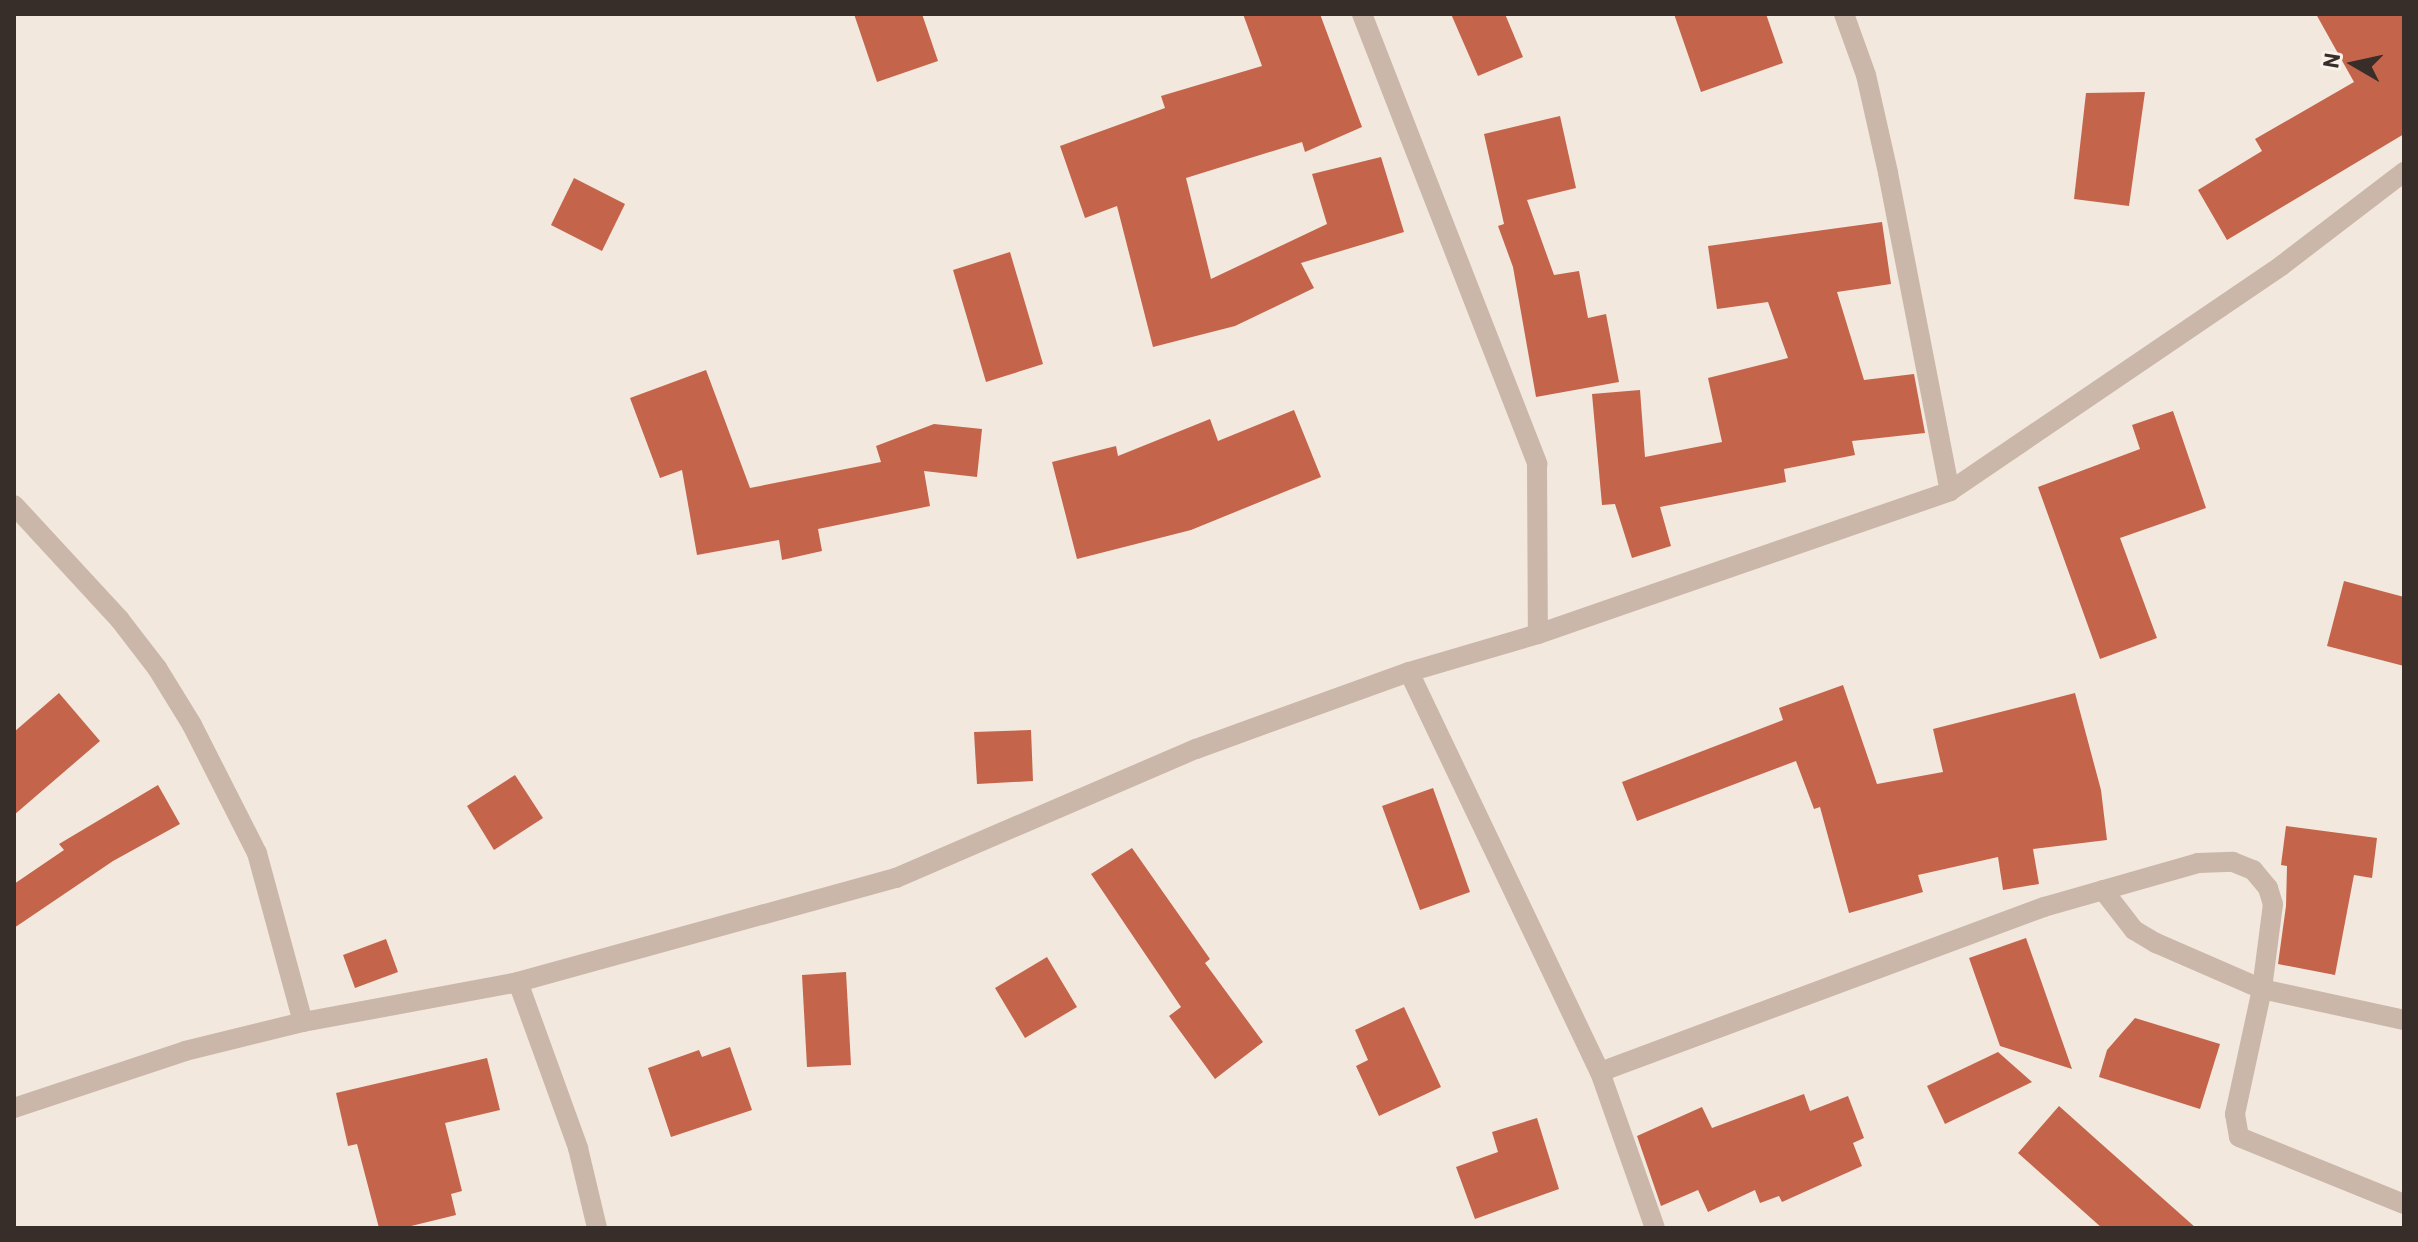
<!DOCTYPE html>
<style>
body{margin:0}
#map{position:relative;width:2418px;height:1242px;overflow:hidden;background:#f2e8dd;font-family:Barlow,sans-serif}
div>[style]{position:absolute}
.building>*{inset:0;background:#c4644a}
.minor>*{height:20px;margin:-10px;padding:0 10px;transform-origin:10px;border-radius:10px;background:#cab7a9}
span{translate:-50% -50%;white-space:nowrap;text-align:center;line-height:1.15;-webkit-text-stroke:6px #faf2ea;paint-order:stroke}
.frame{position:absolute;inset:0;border:16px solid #372d29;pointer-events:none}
.north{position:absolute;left:2314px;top:24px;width:80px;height:80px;-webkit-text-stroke:6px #faf2ea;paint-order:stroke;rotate:279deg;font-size:22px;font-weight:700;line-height:32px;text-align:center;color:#372d29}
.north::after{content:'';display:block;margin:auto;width:28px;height:36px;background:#372d29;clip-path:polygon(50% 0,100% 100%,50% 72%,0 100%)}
</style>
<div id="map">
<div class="building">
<i style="clip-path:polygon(854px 14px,922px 14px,938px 61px,877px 82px)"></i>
<i style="clip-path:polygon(1243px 14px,1320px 14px,1362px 127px,1305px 152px,1302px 142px,1186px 178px,1211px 279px,1327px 224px,1312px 174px,1381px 157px,1404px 232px,1301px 263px,1314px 288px,1235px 326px,1153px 347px,1117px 206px,1085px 218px,1060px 146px,1165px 108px,1161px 96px,1262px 66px)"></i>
<i style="clip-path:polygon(1451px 14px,1505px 14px,1523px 57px,1478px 76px)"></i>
<i style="clip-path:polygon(1674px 14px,1766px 14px,1783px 63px,1701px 92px)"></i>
<i style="clip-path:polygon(2316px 14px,2404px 14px,2404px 134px,2227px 240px,2198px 190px,2262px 151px,2255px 139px,2354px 82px)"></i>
<i style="clip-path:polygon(2145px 92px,2129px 206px,2074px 199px,2086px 93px)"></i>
<i style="clip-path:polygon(1560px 116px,1576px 188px,1527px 200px,1554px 275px,1579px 271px,1588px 318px,1606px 314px,1619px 382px,1536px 397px,1513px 267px,1498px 226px,1504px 224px,1484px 134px)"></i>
<i style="clip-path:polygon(574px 178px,625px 204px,602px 251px,551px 225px)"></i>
<i style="clip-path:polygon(1882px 222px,1891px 284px,1837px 292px,1864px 380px,1914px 374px,1925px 433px,1852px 441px,1855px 455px,1784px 469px,1786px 482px,1660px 507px,1671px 546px,1632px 558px,1615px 504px,1602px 505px,1592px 394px,1640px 390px,1645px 457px,1722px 442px,1708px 378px,1788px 358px,1768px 302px,1717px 309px,1708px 246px)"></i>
<i style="clip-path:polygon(1010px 252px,1043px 364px,986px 382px,953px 270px)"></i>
<i style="clip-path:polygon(706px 370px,750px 488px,881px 462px,876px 446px,934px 424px,982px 429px,977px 477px,924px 471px,930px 506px,818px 529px,822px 551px,782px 560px,779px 540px,697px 555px,682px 470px,660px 478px,630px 398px)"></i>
<i style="clip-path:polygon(1294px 410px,1321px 477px,1191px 530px,1077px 559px,1052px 462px,1116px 446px,1118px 456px,1210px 419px,1218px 441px)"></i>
<i style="clip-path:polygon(2173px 411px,2206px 508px,2120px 538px,2157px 638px,2100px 659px,2038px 487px,2140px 449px,2132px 425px)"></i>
<i style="clip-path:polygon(2344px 581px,2404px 597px,2404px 666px,2327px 646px)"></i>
<i style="clip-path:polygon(1843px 685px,1877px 784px,1943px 772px,1933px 729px,2075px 693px,2101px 790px,2107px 840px,2033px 849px,2039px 884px,2003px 890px,1998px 857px,1918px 875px,1923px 892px,1849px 913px,1820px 807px,1814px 809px,1796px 761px,1637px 821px,1622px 782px,1783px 720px,1779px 708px)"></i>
<i style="clip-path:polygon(59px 693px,100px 741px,14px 815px,14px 732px)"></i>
<i style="clip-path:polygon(1031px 730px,1033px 781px,977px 784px,974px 732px)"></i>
<i style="clip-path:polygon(515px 775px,543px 818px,494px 850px,467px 806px)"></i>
<i style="clip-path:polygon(158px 785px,180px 824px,113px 861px,14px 928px,14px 884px,64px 850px,59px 844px)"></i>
<i style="clip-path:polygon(1433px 788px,1470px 892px,1420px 910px,1382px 806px)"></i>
<i style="clip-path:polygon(2286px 826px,2377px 838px,2372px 878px,2354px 875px,2335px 975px,2278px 964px,2286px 906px,2287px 866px,2281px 865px)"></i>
<i style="clip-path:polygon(1132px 848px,1210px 959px,1205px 963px,1263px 1042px,1215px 1079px,1169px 1016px,1181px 1007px,1091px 874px)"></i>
<i style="clip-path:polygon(2026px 938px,2072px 1069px,2000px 1046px,1969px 958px)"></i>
<i style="clip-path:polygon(386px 939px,398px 972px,355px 988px,343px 955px)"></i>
<i style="clip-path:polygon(1047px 957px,1077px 1007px,1025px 1038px,995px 988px)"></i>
<i style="clip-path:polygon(846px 972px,851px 1065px,807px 1067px,802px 975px)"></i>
<i style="clip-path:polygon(1404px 1007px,1441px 1087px,1379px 1116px,1356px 1066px,1368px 1060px,1355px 1030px)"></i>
<i style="clip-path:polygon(2135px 1018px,2220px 1044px,2200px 1109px,2099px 1077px,2107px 1050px)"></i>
<i style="clip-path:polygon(730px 1047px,752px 1110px,671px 1137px,648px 1068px,699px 1050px,702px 1057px)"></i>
<i style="clip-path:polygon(1998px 1052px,2032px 1082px,1945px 1124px,1927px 1086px)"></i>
<i style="clip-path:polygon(487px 1058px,500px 1110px,445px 1123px,462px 1191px,451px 1194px,456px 1215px,403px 1228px,379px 1228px,357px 1144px,348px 1146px,336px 1093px)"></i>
<i style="clip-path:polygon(1804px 1094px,1810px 1111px,1848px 1096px,1864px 1138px,1853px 1143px,1862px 1166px,1782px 1202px,1779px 1196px,1760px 1203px,1755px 1190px,1708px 1212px,1698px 1190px,1661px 1206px,1637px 1136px,1702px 1107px,1712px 1128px)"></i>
<i style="clip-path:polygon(2059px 1106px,2097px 1140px,2196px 1228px,2102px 1228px,2018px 1153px)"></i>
<i style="clip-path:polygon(1537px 1118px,1559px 1189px,1475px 1219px,1456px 1167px,1498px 1152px,1492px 1132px)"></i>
</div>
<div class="minor">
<i style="left:1362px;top:14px;width:483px;rotate:68.7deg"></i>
<i style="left:1537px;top:464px;width:170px;rotate:89.7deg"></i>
<i style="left:1844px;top:14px;width:65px;rotate:70.2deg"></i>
<i style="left:1866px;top:75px;width:100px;rotate:77.3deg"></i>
<i style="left:1888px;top:173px;width:324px;rotate:79deg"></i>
<i style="left:14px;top:505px;width:156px;rotate:47.3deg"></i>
<i style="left:120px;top:620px;width:61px;rotate:52.4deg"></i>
<i style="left:157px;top:668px;width:67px;rotate:58.4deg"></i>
<i style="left:192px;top:725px;width:144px;rotate:63.1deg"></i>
<i style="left:257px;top:853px;width:175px;rotate:74.8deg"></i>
<i style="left:1409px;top:672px;width:443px;rotate:64.5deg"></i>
<i style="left:1600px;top:1072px;width:165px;rotate:70.6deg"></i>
<i style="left:2103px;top:890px;width:51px;rotate:52.2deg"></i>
<i style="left:2134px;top:930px;width:26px;rotate:31deg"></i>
<i style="left:2156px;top:943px;width:116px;rotate:23.5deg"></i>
<i style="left:2262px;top:989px;width:145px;rotate:12.3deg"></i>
<i style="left:518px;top:982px;width:177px;rotate:70.1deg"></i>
<i style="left:578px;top:1148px;width:82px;rotate:76.6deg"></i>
<i style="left:1600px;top:1072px;width:474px;rotate:-20.4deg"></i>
<i style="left:2044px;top:907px;width:160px;rotate:-15.9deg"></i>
<i style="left:2198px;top:863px;width:35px;rotate:-2deg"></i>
<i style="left:2233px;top:862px;width:22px;rotate:22deg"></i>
<i style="left:2253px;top:870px;width:23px;rotate:50deg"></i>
<i style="left:2268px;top:888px;width:17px;rotate:73deg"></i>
<i style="left:2273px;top:904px;width:86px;rotate:97.4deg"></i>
<i style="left:2262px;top:989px;width:128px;rotate:102.2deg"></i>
<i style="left:2235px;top:1114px;width:23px;rotate:80deg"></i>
<i style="left:2239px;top:1137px;width:178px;rotate:22.1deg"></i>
<i style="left:14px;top:1108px;width:180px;rotate:-18.4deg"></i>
<i style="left:185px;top:1051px;width:122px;rotate:-13.8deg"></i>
<i style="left:303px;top:1022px;width:219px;rotate:-10.5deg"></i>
<i style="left:518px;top:982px;width:392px;rotate:-15.4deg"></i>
<i style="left:896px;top:878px;width:327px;rotate:-23.3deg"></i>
<i style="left:1196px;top:749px;width:226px;rotate:-19.9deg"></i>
<i style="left:1409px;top:672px;width:134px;rotate:-16.4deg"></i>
<i style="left:1538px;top:634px;width:436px;rotate:-19.1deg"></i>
<i style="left:1950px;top:491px;width:400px;rotate:-34.2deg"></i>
<i style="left:2281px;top:266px;width:155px;rotate:-37.4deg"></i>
</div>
<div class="frame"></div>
<div class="north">N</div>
</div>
